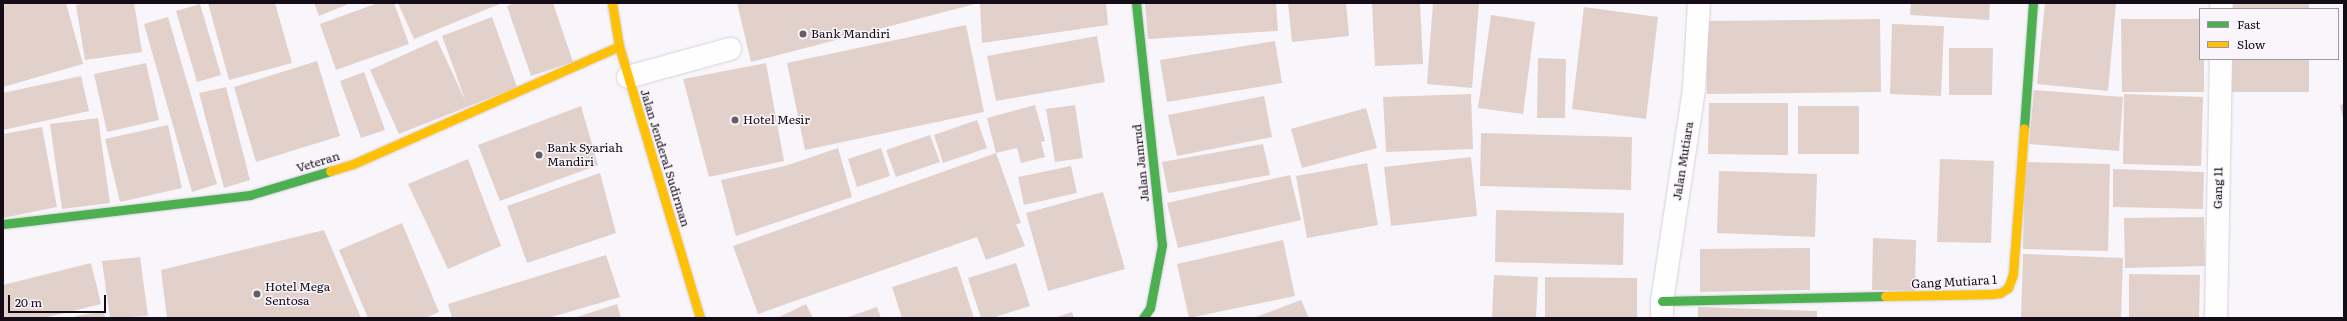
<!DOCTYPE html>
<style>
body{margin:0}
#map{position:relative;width:2347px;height:321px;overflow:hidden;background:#f8f6fa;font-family:Literata,serif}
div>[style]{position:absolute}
.building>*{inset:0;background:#e2d0cb}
.roads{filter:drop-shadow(0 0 1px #d6d1d9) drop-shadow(0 0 1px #d6d1d9)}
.street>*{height:22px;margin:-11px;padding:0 11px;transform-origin:11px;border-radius:11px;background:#fefefe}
.fast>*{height:9px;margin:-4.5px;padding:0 4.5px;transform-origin:4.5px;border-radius:4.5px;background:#4caf50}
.slow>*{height:9px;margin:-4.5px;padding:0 4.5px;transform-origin:4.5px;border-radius:4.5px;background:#ffc107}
.dots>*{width:11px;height:11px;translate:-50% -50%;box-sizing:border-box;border:2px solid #f9f5fb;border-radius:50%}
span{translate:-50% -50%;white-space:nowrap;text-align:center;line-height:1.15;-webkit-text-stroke:3px #f9f5fb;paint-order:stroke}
.poi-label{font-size:12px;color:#140d17}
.left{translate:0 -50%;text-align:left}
.street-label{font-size:12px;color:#140d17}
.frame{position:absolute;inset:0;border:4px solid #140d17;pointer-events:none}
.legend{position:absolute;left:2199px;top:8px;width:140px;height:52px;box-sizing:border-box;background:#f9f5fb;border:1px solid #9d98a0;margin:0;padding:5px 7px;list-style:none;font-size:12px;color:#140d17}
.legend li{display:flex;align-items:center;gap:8px;height:20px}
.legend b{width:20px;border:1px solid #9d98a0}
.scale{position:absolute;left:8px;top:295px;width:98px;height:18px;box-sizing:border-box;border:2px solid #140d17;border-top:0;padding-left:5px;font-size:12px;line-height:14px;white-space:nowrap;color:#140d17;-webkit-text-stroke:3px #f9f5fb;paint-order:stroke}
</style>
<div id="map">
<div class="building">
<i style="clip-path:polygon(10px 3px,66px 3px,83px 64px,3px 87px,3px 5px)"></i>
<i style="clip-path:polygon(87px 3px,134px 3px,142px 52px,85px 60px,76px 5px)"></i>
<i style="clip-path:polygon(208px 3px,275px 3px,292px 63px,229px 80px)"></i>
<i style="clip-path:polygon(314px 3px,351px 3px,319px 16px)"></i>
<i style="clip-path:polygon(378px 3px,394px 3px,409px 44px,336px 70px,320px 24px)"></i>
<i style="clip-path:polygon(398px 3px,502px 3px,414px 39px)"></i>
<i style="clip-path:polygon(515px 3px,553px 3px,573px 62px,531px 76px,507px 6px)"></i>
<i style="clip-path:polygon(737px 3px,979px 3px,751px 62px)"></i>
<i style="clip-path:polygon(980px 3px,1106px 3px,1108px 25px,982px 43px)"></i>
<i style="clip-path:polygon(1145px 3px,1276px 3px,1278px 31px,1148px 39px)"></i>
<i style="clip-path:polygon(1288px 3px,1346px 3px,1349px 36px,1292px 42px)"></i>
<i style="clip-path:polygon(1372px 3px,1420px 3px,1423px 64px,1375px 66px)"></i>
<i style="clip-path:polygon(1433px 3px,1479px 3px,1472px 88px,1427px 84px)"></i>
<i style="clip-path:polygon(1911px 3px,1990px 3px,1989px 20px,1910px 15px)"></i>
<i style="clip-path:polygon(2045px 3px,2116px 3px,2108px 91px,2037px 84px)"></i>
<i style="clip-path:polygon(2225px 3px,2309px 3px,2309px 9px,2225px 9px)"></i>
<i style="clip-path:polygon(200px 4px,221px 75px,197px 82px,176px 11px)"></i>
<i style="clip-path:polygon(1584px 7px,1658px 17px,1646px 119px,1572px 109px)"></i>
<i style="clip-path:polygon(1491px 15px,1535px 22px,1523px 114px,1478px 108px)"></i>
<i style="clip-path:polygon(168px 17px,217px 184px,192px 192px,144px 24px)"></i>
<i style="clip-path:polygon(492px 17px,517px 87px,399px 134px,370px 70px,437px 40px,466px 102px,442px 36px)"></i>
<i style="clip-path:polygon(1880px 19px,1881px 92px,1707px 94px,1706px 21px)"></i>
<i style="clip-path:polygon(2121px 19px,2200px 19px,2200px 59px,2204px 59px,2204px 92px,2122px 92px)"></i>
<i style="clip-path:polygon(1892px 24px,1944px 26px,1941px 96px,1890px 94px)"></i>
<i style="clip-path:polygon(966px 25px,984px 112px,805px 150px,787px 63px)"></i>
<i style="clip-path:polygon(1097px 36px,1105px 82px,996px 101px,987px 56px)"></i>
<i style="clip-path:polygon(1275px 41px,1282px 83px,1167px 102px,1160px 60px)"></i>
<i style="clip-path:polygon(1949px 48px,1993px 48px,1992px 95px,1949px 95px)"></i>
<i style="clip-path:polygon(1538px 58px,1566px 59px,1565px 118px,1537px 118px)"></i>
<i style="clip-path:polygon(2226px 59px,2309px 59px,2309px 92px,2226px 92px)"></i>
<i style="clip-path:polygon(317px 61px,340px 136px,256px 162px,234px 87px)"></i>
<i style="clip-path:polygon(146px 63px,159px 120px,107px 132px,94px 74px)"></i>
<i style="clip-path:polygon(766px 63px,784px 161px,709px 177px,683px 79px)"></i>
<i style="clip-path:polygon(364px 72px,385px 130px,361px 138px,340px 81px)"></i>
<i style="clip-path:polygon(81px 76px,89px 111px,3px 130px,3px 93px)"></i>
<i style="clip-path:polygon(226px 87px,250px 180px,224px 188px,199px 93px)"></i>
<i style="clip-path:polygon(2034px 90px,2123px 97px,2119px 151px,2029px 144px)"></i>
<i style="clip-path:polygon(1471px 94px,1473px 149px,1386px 152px,1383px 97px)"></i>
<i style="clip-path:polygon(2124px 94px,2203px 97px,2201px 166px,2123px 164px)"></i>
<i style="clip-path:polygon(1264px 96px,1272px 137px,1177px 156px,1168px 115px)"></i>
<i style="clip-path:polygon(1709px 103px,1788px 103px,1788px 155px,1708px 154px)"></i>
<i style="clip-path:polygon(2344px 104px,2344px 119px,2343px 119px,2340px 105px)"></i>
<i style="clip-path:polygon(1035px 105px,1045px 141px,1041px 142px,1045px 157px,1021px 163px,1017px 148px,996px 153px,987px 118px)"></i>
<i style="clip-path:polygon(1075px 105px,1083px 158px,1055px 162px,1046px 109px)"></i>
<i style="clip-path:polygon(581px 106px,598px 165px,500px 201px,478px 145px)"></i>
<i style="clip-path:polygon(1798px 106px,1859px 106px,1859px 154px,1798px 154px)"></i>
<i style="clip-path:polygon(1366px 108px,1377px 148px,1302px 168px,1291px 129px)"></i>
<i style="clip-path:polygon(98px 118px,110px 203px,62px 209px,50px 124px)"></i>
<i style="clip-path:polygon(977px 120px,987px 148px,943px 163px,934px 135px)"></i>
<i style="clip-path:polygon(168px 125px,182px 188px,120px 202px,105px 139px)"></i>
<i style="clip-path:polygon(42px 127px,57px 207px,3px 218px,3px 134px)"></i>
<i style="clip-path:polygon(1481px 133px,1632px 137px,1631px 190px,1480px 186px)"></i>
<i style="clip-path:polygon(930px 135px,940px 162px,896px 177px,886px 150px)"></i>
<i style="clip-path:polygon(1263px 144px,1270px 175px,1168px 193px,1162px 162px)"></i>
<i style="clip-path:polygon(838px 148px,852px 197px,736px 236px,721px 180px,785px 166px)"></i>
<i style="clip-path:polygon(881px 148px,890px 176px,857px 187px,848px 159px)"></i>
<i style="clip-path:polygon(996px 153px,1021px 223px,1016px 224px,1025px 246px,986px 260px,977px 237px,758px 314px,733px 246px)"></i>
<i style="clip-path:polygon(1471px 157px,1477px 216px,1391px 226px,1384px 167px)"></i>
<i style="clip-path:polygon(468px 159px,501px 246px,448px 269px,408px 184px)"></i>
<i style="clip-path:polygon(1940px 159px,1994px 161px,1991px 243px,1937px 242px)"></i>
<i style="clip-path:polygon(2025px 162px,2110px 164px,2108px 251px,2023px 249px)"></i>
<i style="clip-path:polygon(1367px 163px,1378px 225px,1307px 238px,1296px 176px)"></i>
<i style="clip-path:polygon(1071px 166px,1077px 193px,1024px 205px,1018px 177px)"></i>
<i style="clip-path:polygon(2113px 169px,2204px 172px,2203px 209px,2113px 207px)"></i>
<i style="clip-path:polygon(1719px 171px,1817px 174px,1815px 237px,1717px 233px)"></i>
<i style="clip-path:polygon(600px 173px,616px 233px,527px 263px,507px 206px)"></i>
<i style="clip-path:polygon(1290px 175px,1301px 220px,1178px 248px,1167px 203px)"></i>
<i style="clip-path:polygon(1103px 192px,1125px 269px,1048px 291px,1026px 213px)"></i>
<i style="clip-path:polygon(1496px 210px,1624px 213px,1623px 265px,1495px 262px)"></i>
<i style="clip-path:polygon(2204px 217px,2205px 266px,2125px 268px,2124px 218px)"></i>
<i style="clip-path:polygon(402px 223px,439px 312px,426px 318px,368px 318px,339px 250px)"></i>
<i style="clip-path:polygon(324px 230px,361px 318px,167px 318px,161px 270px)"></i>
<i style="clip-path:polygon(1873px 238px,1916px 240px,1915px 291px,1872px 290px)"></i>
<i style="clip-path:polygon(1283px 240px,1295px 296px,1189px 318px,1177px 264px)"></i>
<i style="clip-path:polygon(1810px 248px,1810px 290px,1700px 292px,1700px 249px)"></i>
<i style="clip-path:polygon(2023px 254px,2123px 258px,2121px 318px,2021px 318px)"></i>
<i style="clip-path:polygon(606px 255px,620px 297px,548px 318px,452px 318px,448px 304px)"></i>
<i style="clip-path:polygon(140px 257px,148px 316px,110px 318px,102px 261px)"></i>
<i style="clip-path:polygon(91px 263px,101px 304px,44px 318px,3px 318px,3px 285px)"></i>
<i style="clip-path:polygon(1016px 263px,1030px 306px,992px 318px,981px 318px,968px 278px)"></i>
<i style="clip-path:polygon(957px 266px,974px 318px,902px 318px,892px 287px)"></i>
<i style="clip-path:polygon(2129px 274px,2200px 275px,2199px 318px,2129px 318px)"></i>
<i style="clip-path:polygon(1494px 275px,1538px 277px,1536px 318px,1492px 318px)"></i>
<i style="clip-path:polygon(1545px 277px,1637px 278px,1637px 318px,1545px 318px)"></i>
<i style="clip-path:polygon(1301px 300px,1309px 318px,1253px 318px)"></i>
<i style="clip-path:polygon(617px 304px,621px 318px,574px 318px)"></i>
<i style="clip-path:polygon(806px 304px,813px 318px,777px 318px)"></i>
<i style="clip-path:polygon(877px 307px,881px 318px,845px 318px)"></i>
<i style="clip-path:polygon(1698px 307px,1817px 311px,1817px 318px,1698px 318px)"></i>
<i style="clip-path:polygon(104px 311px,105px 318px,76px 318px,76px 316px)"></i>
<i style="clip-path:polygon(1072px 312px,1074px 318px,1054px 318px)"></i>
</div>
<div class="roads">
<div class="street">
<i style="left:2221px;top:9px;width:6px;rotate:-81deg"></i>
<i style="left:628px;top:77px;width:106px;rotate:-15.4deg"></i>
<i style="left:1662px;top:318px;width:17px;rotate:-90deg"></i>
<i style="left:1662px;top:301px;width:214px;rotate:-81.4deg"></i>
<i style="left:1694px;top:89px;width:86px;rotate:-86.7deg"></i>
<i style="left:2216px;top:318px;width:259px;rotate:-88.9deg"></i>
</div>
<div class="fast">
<i style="left:1136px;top:3px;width:243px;rotate:83.9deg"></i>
<i style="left:1162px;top:245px;width:64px;rotate:100.8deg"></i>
<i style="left:1150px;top:308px;width:12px;rotate:125deg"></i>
<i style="left:2024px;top:128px;width:125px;rotate:-85.9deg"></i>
<i style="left:3px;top:224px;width:249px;rotate:-6.7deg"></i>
<i style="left:250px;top:195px;width:84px;rotate:-16.7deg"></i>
<i style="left:1662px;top:301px;width:223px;rotate:-1.3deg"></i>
</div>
<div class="slow">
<i style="left:612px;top:3px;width:44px;rotate:80.8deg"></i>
<i style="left:619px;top:46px;width:284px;rotate:73.4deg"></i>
<i style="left:330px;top:171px;width:24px;rotate:-17deg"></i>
<i style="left:353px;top:164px;width:291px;rotate:-23.9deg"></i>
<i style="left:1885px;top:296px;width:107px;rotate:-1.1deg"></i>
<i style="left:1992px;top:294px;width:8px;rotate:-7deg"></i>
<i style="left:2000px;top:293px;width:9px;rotate:-32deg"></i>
<i style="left:2008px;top:288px;width:15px;rotate:-70deg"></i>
<i style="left:2013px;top:274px;width:146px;rotate:-85.7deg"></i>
</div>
</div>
<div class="dots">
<i style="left:803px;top:34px;background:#645f66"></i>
<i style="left:735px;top:120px;background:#645f66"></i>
<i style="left:539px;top:155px;background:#645f66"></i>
<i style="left:257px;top:294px;background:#645f66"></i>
</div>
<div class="poi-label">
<span class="left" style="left:811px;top:34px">Bank Mandiri</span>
<span class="left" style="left:743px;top:120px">Hotel Mesir</span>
<span class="left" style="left:547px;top:155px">Bank Syariah<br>Mandiri</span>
<span class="left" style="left:265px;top:294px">Hotel Mega<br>Sentosa</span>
</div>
<div class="street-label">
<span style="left:665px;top:158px;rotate:73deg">Jalan Jenderal Sudirman</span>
<span style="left:1683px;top:161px;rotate:-81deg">Jalan Mutiara</span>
<span style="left:318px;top:162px;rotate:-17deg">Veteran</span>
<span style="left:1141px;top:163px;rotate:-96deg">Jalan Jamrud</span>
<span style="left:2218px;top:188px;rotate:-89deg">Gang 11</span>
<span style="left:1954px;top:282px;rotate:-3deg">Gang Mutiara 1</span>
</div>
<div class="frame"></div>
<ul class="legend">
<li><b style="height:5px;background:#4caf50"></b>Fast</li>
<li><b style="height:5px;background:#ffc107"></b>Slow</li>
</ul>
<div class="scale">20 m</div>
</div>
